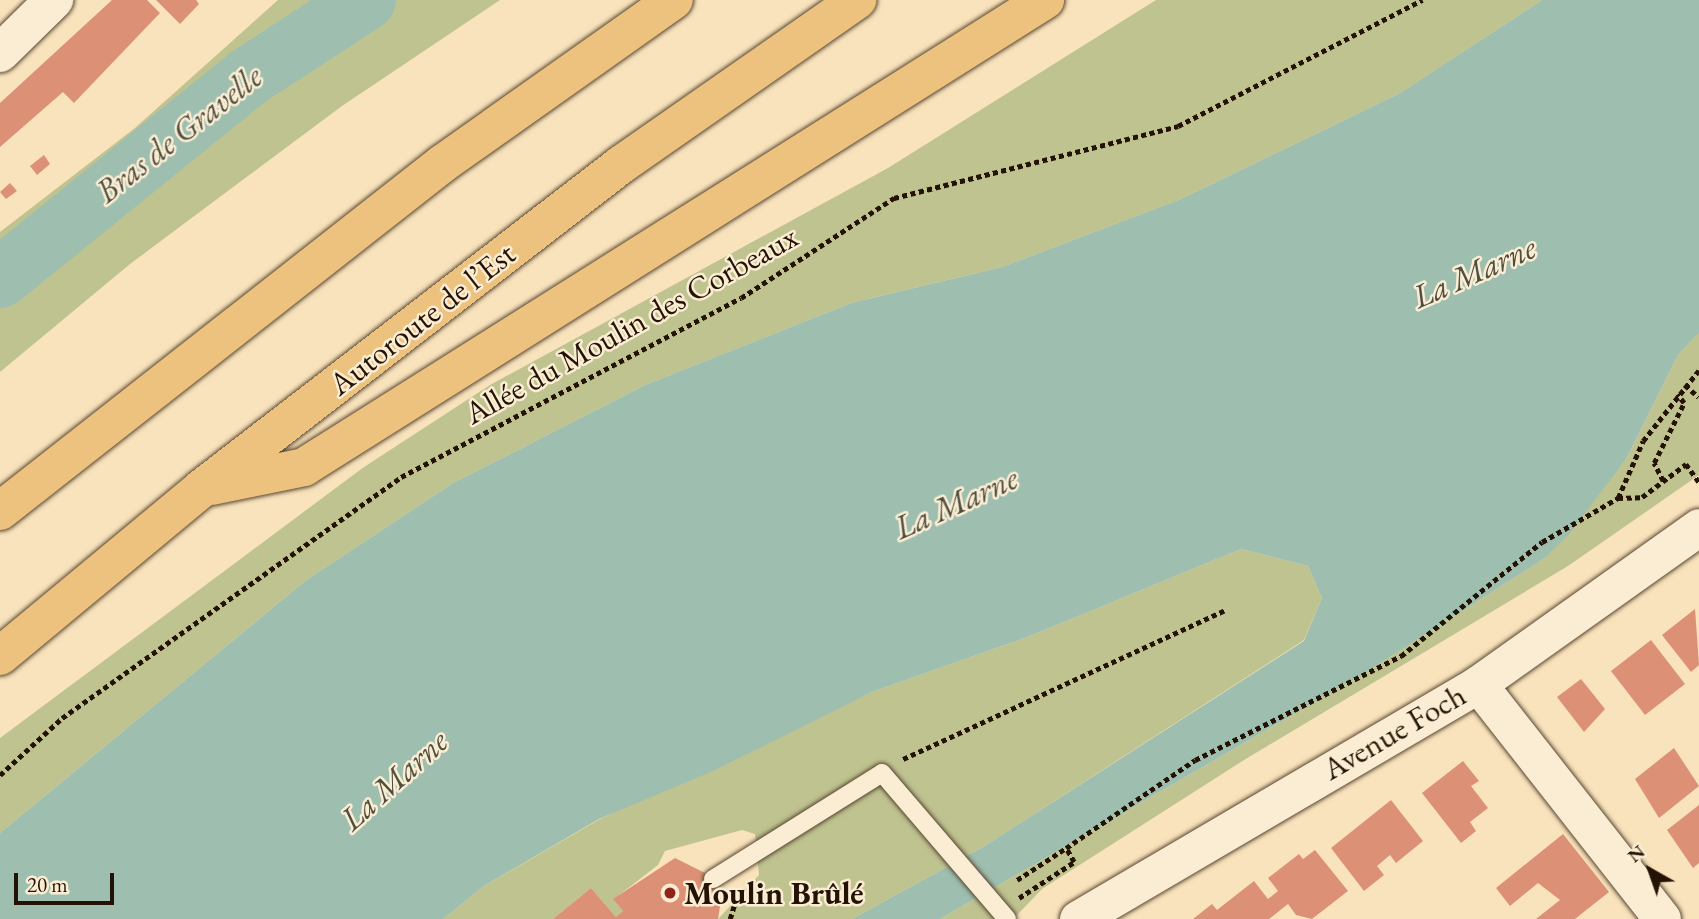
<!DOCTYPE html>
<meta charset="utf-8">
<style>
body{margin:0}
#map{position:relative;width:1699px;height:919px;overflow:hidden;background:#f9e3bc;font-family:"EB Garamond",serif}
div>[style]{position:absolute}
.green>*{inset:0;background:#bfc390}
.water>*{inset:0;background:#9ebeaf}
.river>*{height:60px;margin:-30px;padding:0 30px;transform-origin:30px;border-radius:30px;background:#9ebeaf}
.building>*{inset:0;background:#dc9177}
.path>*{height:4.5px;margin-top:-2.25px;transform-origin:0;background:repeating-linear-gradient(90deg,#241304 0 5px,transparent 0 8.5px)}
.roads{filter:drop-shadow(0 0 2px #594732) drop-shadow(0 0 2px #594732)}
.lane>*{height:18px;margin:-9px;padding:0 9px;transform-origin:9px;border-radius:9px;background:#fbedd3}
.street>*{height:37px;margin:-18.5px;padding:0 18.5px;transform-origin:18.5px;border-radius:18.5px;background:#fbedd3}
.secondary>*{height:38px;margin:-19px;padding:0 19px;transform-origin:19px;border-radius:19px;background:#fbedd3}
.highway>*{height:38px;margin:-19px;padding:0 19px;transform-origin:19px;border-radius:19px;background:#ecc27e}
.dots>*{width:19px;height:19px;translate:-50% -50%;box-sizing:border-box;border:4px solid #fbedd3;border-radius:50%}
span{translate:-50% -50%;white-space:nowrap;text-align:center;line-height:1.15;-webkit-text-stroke:5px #fbedd3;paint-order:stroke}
.street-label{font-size:32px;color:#241304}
.poi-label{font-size:32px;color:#241304;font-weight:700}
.left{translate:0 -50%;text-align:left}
.water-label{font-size:33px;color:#4f4f40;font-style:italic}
.north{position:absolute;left:1615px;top:835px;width:70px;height:70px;-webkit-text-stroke:5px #fbedd3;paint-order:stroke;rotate:320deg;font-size:19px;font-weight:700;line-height:28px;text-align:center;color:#241304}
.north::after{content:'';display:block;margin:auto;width:24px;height:32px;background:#241304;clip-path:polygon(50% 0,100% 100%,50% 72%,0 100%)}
.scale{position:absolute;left:14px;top:873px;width:100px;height:32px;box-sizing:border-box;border:4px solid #241304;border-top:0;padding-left:9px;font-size:21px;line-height:24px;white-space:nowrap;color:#241304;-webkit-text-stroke:5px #fbedd3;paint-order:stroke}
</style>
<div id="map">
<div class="green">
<i style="clip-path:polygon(278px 0,500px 0,342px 106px,130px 264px,0 372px,0 232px,135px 128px)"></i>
<i style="clip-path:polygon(1156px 0,1542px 0,1400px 93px,1181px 199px,1002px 267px,851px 303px,645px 385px,453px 483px,305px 581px,0 833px,0 738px,364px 467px,490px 385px,888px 168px)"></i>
<i style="clip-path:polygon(1699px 333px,1699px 475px,1568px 566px,1244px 760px,1042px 889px,1013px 919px,940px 919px,1365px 673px,1545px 558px,1626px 459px,1678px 355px)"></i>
<i style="clip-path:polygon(1241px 549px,1308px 566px,1322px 598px,1304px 640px,983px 847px,852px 919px,718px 919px,759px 875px,755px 834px,742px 830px,665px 851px,658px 865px,614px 899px,623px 911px,616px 917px,591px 888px,553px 919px,443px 919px,484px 886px,600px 819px,872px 692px,1030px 636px)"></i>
</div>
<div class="water">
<i style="clip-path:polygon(1542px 0,1699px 0,1699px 333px,1678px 355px,1626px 459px,1570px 533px,1545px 558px,1365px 673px,940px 919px,852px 919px,983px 847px,1304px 641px,1322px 598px,1308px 566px,1241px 549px,1030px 636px,872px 692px,713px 771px,599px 819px,484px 886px,443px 919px,0 919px,0 833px,305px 581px,453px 483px,645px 385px,851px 303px,1002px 267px,1181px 199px,1400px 93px)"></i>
</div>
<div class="river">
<i style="left:0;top:278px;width:319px;rotate:-39deg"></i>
<i style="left:248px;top:77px;width:141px;rotate:-33.1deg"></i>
</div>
<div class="building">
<i style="clip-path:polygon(112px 0,147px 0,160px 13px,74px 103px,63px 92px,0 147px,0 103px)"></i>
<i style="clip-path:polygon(156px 0,196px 0,199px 4px,180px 24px)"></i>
<i style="clip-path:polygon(44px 155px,50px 164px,37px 175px,30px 166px)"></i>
<i style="clip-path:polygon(10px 183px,17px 191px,6px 199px,0 192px)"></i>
<i style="clip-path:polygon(1695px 609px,1699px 665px,1691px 672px,1662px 635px)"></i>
<i style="clip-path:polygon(1651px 640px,1685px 684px,1645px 715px,1611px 671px)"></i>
<i style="clip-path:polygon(1581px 679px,1605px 709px,1584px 732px,1557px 697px)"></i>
<i style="clip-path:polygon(1674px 748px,1699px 786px,1659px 818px,1635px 779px)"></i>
<i style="clip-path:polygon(1463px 761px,1479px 781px,1471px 786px,1488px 808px,1470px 822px,1476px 831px,1461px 843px,1422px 793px)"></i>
<i style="clip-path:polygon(1391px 800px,1423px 841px,1396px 863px,1390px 855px,1377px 866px,1384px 875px,1364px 891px,1331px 848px)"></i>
<i style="clip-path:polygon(1699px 805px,1699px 863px,1693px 868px,1667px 830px)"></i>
<i style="clip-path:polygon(1563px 834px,1609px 892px,1575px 919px,1536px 919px,1560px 900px,1538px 883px,1510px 906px,1496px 888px)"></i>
<i style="clip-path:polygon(1315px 850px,1348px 891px,1312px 919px,1296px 915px,1288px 904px,1269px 919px,1193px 919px,1212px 904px,1217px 910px,1254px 881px,1268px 899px,1278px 891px,1268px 878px,1299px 854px,1303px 859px)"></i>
<i style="clip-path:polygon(675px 858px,711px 876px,721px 900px,718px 919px,553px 919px,591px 888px,616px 917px,623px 911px,613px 899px)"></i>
</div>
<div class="path">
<i style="left:1685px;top:385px;width:18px;rotate:41deg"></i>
<i style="left:1663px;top:481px;width:20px;rotate:-117deg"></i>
<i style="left:1654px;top:463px;width:67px;rotate:-63.4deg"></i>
<i style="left:1684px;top:403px;width:11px;rotate:-128deg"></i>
<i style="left:1618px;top:498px;width:24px;rotate:-2deg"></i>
<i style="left:1642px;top:497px;width:55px;rotate:-36.9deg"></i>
<i style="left:1686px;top:464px;width:22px;rotate:54deg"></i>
<i style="left:903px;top:759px;width:355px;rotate:-24.8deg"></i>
<i style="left:0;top:775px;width:84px;rotate:-42.6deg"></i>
<i style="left:62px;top:718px;width:416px;rotate:-35.4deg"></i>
<i style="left:401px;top:477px;width:384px;rotate:-27.8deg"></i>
<i style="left:741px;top:298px;width:183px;rotate:-33.2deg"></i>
<i style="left:894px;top:198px;width:293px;rotate:-14.2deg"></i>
<i style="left:1178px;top:126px;width:275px;rotate:-27.3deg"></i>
<i style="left:1017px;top:880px;width:59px;rotate:-33.1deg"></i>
<i style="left:1019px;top:898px;width:66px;rotate:-33.2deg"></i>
<i style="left:1074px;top:862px;width:16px;rotate:-120deg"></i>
<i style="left:1066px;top:848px;width:156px;rotate:-34.3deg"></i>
<i style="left:1195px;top:760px;width:231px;rotate:-26.8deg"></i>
<i style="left:1401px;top:656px;width:181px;rotate:-39deg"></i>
<i style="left:1542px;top:542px;width:88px;rotate:-30.1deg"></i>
<i style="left:1618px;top:498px;width:62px;rotate:-66.3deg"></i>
<i style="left:1643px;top:441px;width:90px;rotate:-51.7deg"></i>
<i style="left:730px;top:919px;width:27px;rotate:-73deg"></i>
</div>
<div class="roads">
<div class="lane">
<i style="left:713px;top:879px;width:199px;rotate:-32.1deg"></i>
<i style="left:882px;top:773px;width:192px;rotate:49.4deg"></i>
</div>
<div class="street">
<i style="left:1478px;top:684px;width:298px;rotate:51.9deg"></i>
<i style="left:1078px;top:919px;width:464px;rotate:-30.4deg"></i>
<i style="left:1478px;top:684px;width:271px;rotate:-35.4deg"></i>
</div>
<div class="secondary">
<i style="left:0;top:53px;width:76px;rotate:-44.5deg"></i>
</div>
<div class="highway">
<i style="left:211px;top:486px;width:95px;rotate:-11.5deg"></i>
<i style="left:304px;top:467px;width:876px;rotate:-32.22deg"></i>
<i style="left:0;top:511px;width:562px;rotate:-38.13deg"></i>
<i style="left:442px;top:164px;width:284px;rotate:-35.3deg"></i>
<i style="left:0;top:656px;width:263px;rotate:-39.7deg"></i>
<i style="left:202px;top:488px;width:530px;rotate:-37.65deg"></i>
<i style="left:622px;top:164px;width:287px;rotate:-34.9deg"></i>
</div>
</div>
<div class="dots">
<i style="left:670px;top:893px;background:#8f2418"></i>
</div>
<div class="street-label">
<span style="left:422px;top:319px;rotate:-38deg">Autoroute de l’Est</span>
<span style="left:631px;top:325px;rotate:-29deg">Allée du Moulin des Corbeaux</span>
<span style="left:1394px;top:732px;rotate:-30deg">Avenue Foch</span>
</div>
<div class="poi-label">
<span class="left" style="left:684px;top:893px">Moulin Brûlé</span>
</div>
<div class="water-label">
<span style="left:179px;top:134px;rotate:-38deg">Bras de Gravelle</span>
<span style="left:1474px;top:272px;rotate:-24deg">La Marne</span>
<span style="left:956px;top:503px;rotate:-24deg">La Marne</span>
<span style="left:394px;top:780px;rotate:-42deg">La Marne</span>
</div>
<div class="north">N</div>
<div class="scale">20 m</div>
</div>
